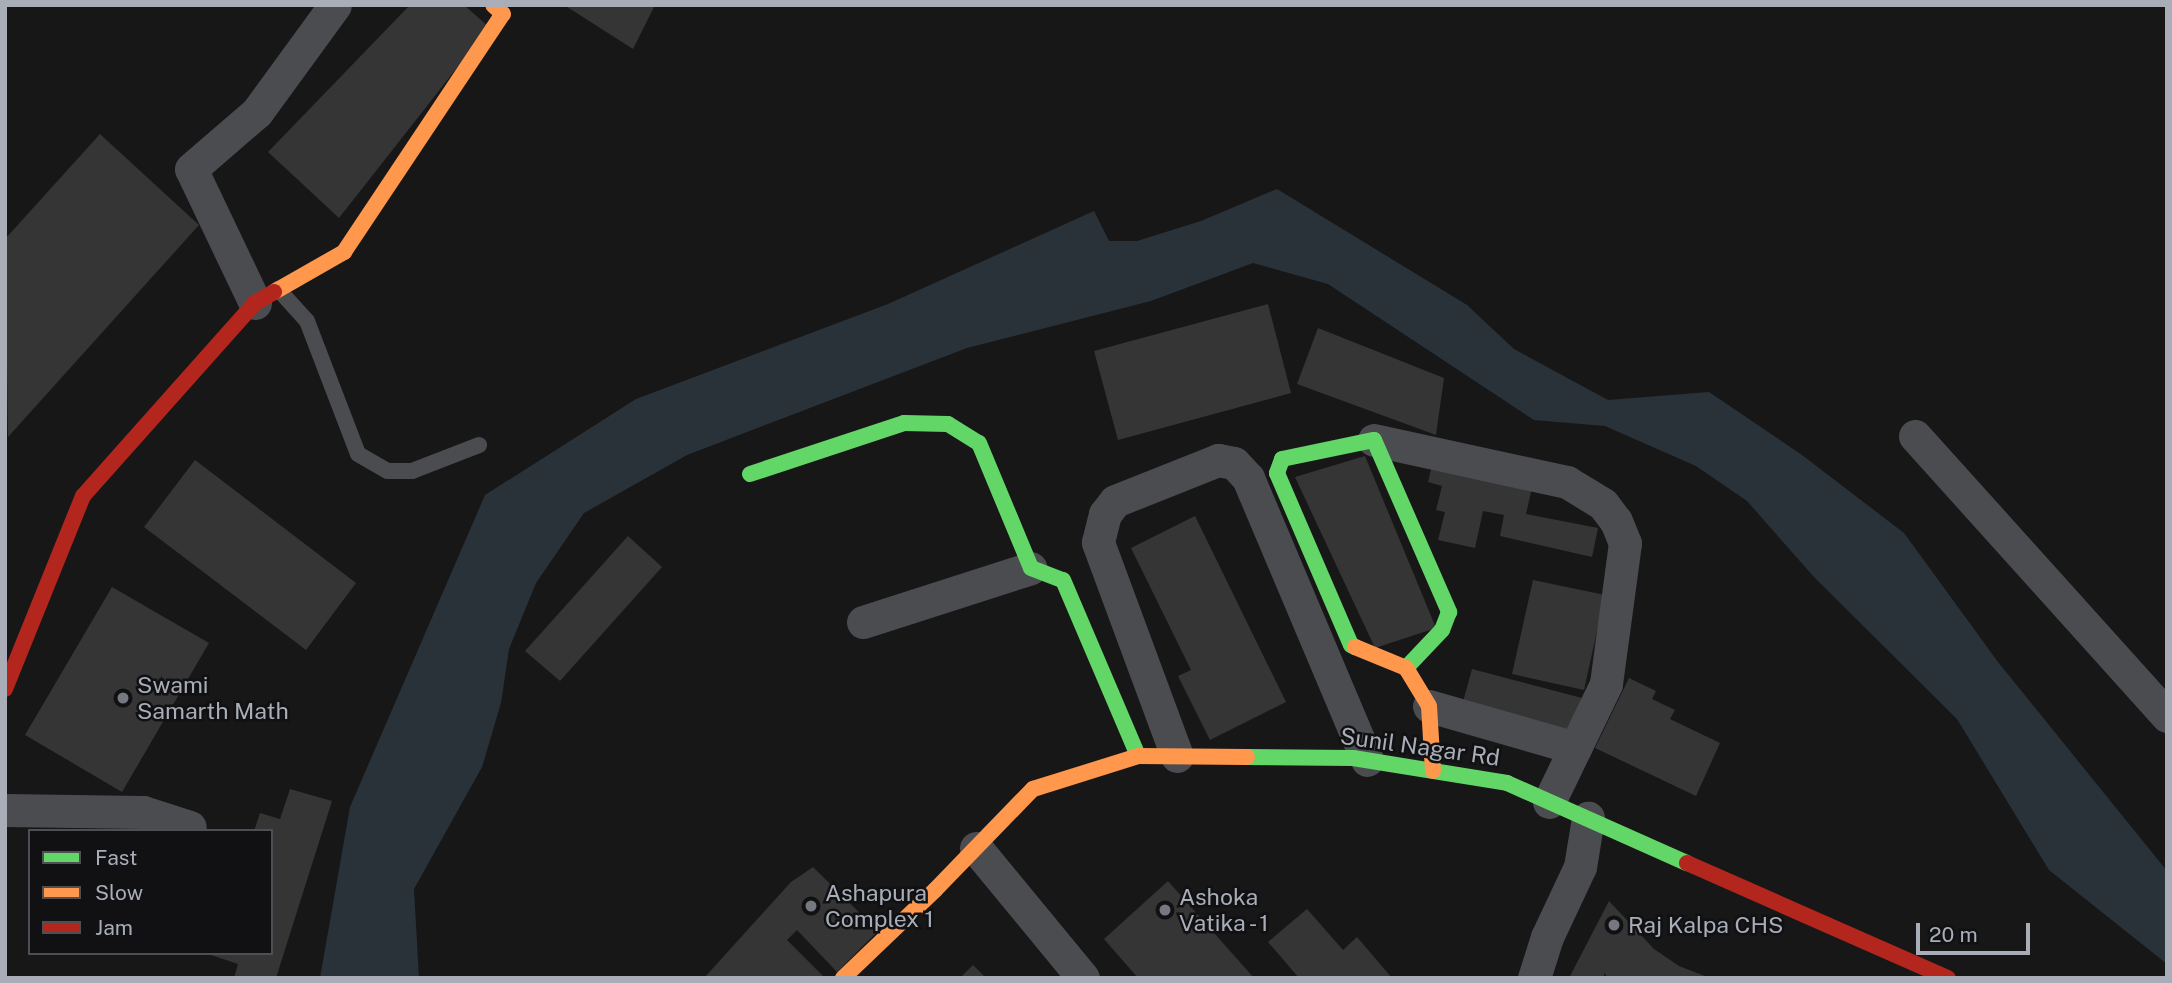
<!DOCTYPE html>
<style>
body{margin:0}
#map{position:relative;width:2172px;height:983px;overflow:hidden;background:#171717;font-family:"Public Sans",sans-serif}
div>[style]{position:absolute}
.water>*{inset:0;background:#2a3239}
.building>*{inset:0;background:#353536}
.lane>*{height:16px;margin:-8px;padding:0 8px;transform-origin:8px;border-radius:8px;background:#4b4c50}
.street>*{height:33px;margin:-16.5px;padding:0 16.5px;transform-origin:16.5px;border-radius:16.5px;background:#4b4c50}
.fast>*{height:16px;margin:-8px;padding:0 8px;transform-origin:8px;border-radius:8px;background:#63d668}
.slow>*{height:16px;margin:-8px;padding:0 8px;transform-origin:8px;border-radius:8px;background:#ff974d}
.jam>*{height:16px;margin:-8px;padding:0 8px;transform-origin:8px;border-radius:8px;background:#b3261e}
.dots>*{width:19px;height:19px;translate:-50% -50%;box-sizing:border-box;border:4px solid #111113;border-radius:50%}
span{translate:-50% -50%;white-space:nowrap;text-align:center;line-height:1.15;-webkit-text-stroke:5px #111113;paint-order:stroke}
.poi-label{font-size:23px;color:#a8adb8}
.left{translate:0 -50%;text-align:left}
.street-label{font-size:23px;color:#a8adb8}
.frame{position:absolute;inset:0;border:7px solid #a8adb8;pointer-events:none}
.legend{position:absolute;left:28px;top:829px;width:245px;height:126px;box-sizing:border-box;background:#111113;border:2px solid #4d4f55;margin:0;padding:9px 12px;list-style:none;font-size:21px;color:#a8adb8}
.legend li{display:flex;align-items:center;gap:14px;height:35px}
.legend b{width:35px;border:2px solid #4d4f55}
.scale{position:absolute;left:1916px;top:923px;width:114px;height:32px;box-sizing:border-box;border:4px solid #a8adb8;border-top:0;padding-left:9px;font-size:21px;line-height:24px;white-space:nowrap;color:#a8adb8;-webkit-text-stroke:5px #111113;paint-order:stroke}
</style>
<div id="map">
<div class="water">
<i style="clip-path:polygon(1277px 189px,1467px 305px,1514px 349px,1608px 400px,1709px 392px,1802px 455px,1904px 533px,1998px 662px,2167px 871px,2167px 964px,2049px 870px,1957px 719px,1814px 577px,1747px 501px,1696px 466px,1605px 426px,1534px 420px,1328px 284px,1253px 263px,1151px 301px,967px 348px,687px 455px,584px 513px,536px 583px,509px 649px,501px 703px,482px 767px,414px 889px,419px 978px,320px 978px,350px 807px,485px 495px,636px 399px,888px 304px,1094px 211px,1109px 241px,1137px 241px,1201px 221px)"></i>
</div>
<div class="building">
<i style="clip-path:polygon(410px 5px,464px 5px,489px 27px,339px 218px,268px 152px)"></i>
<i style="clip-path:polygon(564px 5px,655px 5px,633px 49px)"></i>
<i style="clip-path:polygon(100px 134px,199px 225px,8px 437px,5px 239px)"></i>
<i style="clip-path:polygon(1268px 304px,1291px 393px,1118px 440px,1094px 351px)"></i>
<i style="clip-path:polygon(1318px 328px,1444px 378px,1436px 435px,1297px 384px)"></i>
<i style="clip-path:polygon(1365px 456px,1436px 628px,1375px 648px,1295px 477px)"></i>
<i style="clip-path:polygon(1434px 457px,1534px 479px,1526px 514px,1598px 528px,1592px 557px,1500px 536px,1504px 515px,1483px 511px,1475px 548px,1438px 540px,1445px 512px,1436px 510px,1442px 486px,1428px 482px)"></i>
<i style="clip-path:polygon(195px 460px,356px 583px,306px 650px,144px 527px)"></i>
<i style="clip-path:polygon(1195px 516px,1286px 702px,1210px 740px,1178px 676px,1191px 670px,1131px 548px)"></i>
<i style="clip-path:polygon(628px 536px,662px 567px,560px 681px,525px 651px)"></i>
<i style="clip-path:polygon(1533px 580px,1605px 595px,1584px 690px,1512px 674px)"></i>
<i style="clip-path:polygon(112px 587px,209px 643px,122px 792px,25px 735px)"></i>
<i style="clip-path:polygon(1472px 669px,1582px 698px,1574px 731px,1463px 702px)"></i>
<i style="clip-path:polygon(1629px 678px,1656px 691px,1652px 699px,1675px 710px,1670px 719px,1720px 743px,1696px 796px,1595px 748px)"></i>
<i style="clip-path:polygon(290px 789px,332px 801px,276px 978px,234px 978px,238px 964px,205px 953px,271px 953px,271px 831px,254px 831px,260px 813px,280px 819px)"></i>
<i style="clip-path:polygon(813px 867px,878px 931px,837px 972px,797px 930px,787px 940px,825px 978px,704px 978px,791px 882px)"></i>
<i style="clip-path:polygon(1168px 881px,1254px 978px,1138px 978px,1104px 939px)"></i>
<i style="clip-path:polygon(1609px 901px,1654px 949px,1679px 966px,1710px 978px,1608px 978px,1604px 973px,1604px 978px,1569px 978px)"></i>
<i style="clip-path:polygon(1307px 909px,1343px 950px,1357px 937px,1392px 978px,1299px 978px,1268px 942px)"></i>
<i style="clip-path:polygon(973px 965px,986px 978px,960px 978px)"></i>
</div>
<div class="lane">
<i style="left:278px;top:289px;width:43px;rotate:47.8deg"></i>
<i style="left:307px;top:321px;width:142px;rotate:69deg"></i>
<i style="left:358px;top:454px;width:34px;rotate:30deg"></i>
<i style="left:388px;top:471px;width:24px"></i>
<i style="left:412px;top:471px;width:72px;rotate:-21.2deg"></i>
</div>
<div class="street">
<i style="left:255px;top:303px;width:148px;rotate:-115.5deg"></i>
<i style="left:191px;top:169px;width:87px;rotate:-40.8deg"></i>
<i style="left:257px;top:112px;width:132px;rotate:-53.9deg"></i>
<i style="left:1915px;top:436px;width:377px;rotate:48deg"></i>
<i style="left:1374px;top:440px;width:198px;rotate:12.3deg"></i>
<i style="left:1567px;top:482px;width:42px;rotate:31.4deg"></i>
<i style="left:1603px;top:504px;width:21px;rotate:53deg"></i>
<i style="left:1616px;top:521px;width:24px;rotate:68deg"></i>
<i style="left:1625px;top:543px;width:142px;rotate:97.7deg"></i>
<i style="left:1606px;top:684px;width:131px;rotate:115.8deg"></i>
<i style="left:863px;top:622px;width:176px;rotate:-17.8deg"></i>
<i style="left:1429px;top:706px;width:152px;rotate:16deg"></i>
<i style="left:1177px;top:756px;width:228px;rotate:-110.3deg"></i>
<i style="left:1098px;top:542px;width:29px;rotate:-76deg"></i>
<i style="left:1105px;top:514px;width:16px;rotate:-52deg"></i>
<i style="left:1115px;top:501px;width:111px;rotate:-21.7deg"></i>
<i style="left:1218px;top:460px;width:16px;rotate:11deg"></i>
<i style="left:1234px;top:463px;width:21px;rotate:47deg"></i>
<i style="left:1248px;top:478px;width:306px;rotate:67.1deg"></i>
<i style="left:5px;top:810px;width:138px;rotate:0.8deg"></i>
<i style="left:143px;top:812px;width:49px;rotate:17.7deg"></i>
<i style="left:976px;top:848px;width:168px;rotate:50.5deg"></i>
<i style="left:1534px;top:978px;width:43px;rotate:-72.4deg"></i>
<i style="left:1547px;top:937px;width:77px;rotate:-64.8deg"></i>
<i style="left:1580px;top:867px;width:50px;rotate:-80.7deg"></i>
</div>
<div class="fast">
<i style="left:750px;top:474px;width:162px;rotate:-18.3deg"></i>
<i style="left:904px;top:423px;width:44px;rotate:1.3deg"></i>
<i style="left:948px;top:424px;width:36px;rotate:32deg"></i>
<i style="left:979px;top:443px;width:135px;rotate:67.4deg"></i>
<i style="left:1031px;top:568px;width:34px;rotate:21deg"></i>
<i style="left:1063px;top:580px;width:191px;rotate:66.9deg"></i>
<i style="left:1355px;top:647px;width:4px;rotate:-153deg"></i>
<i style="left:1351px;top:645px;width:187px;rotate:-113.3deg"></i>
<i style="left:1277px;top:473px;width:15px;rotate:-70deg"></i>
<i style="left:1282px;top:459px;width:94px;rotate:-11.7deg"></i>
<i style="left:1374px;top:440px;width:188px;rotate:66.4deg"></i>
<i style="left:1449px;top:612px;width:19px;rotate:111deg"></i>
<i style="left:1442px;top:630px;width:52px;rotate:133.5deg"></i>
<i style="left:1247px;top:757px;width:106px;rotate:0.5deg"></i>
<i style="left:1353px;top:758px;width:156px;rotate:9.2deg"></i>
<i style="left:1507px;top:783px;width:197px;rotate:24deg"></i>
</div>
<div class="slow">
<i style="left:274px;top:292px;width:81px;rotate:-29.7deg"></i>
<i style="left:344px;top:252px;width:286px;rotate:-56.3deg"></i>
<i style="left:503px;top:14px;width:13px;rotate:-138deg"></i>
<i style="left:1355px;top:647px;width:55px;rotate:22.4deg"></i>
<i style="left:1406px;top:668px;width:44px;rotate:58.8deg"></i>
<i style="left:1429px;top:706px;width:65px;rotate:86.5deg"></i>
<i style="left:843px;top:978px;width:127px;rotate:-43.7deg"></i>
<i style="left:935px;top:890px;width:141px;rotate:-45.9deg"></i>
<i style="left:1033px;top:789px;width:110px;rotate:-17.4deg"></i>
<i style="left:1138px;top:756px;width:109px;rotate:0.5deg"></i>
</div>
<div class="jam">
<i style="left:5px;top:689px;width:208px;rotate:-68deg"></i>
<i style="left:83px;top:496px;width:259px;rotate:-48.3deg"></i>
<i style="left:255px;top:303px;width:22px;rotate:-30deg"></i>
<i style="left:1687px;top:863px;width:285px;rotate:23.8deg"></i>
</div>
<div class="dots">
<i style="left:123px;top:698px;background:#757880"></i>
<i style="left:811px;top:906px;background:#757880"></i>
<i style="left:1165px;top:910px;background:#757880"></i>
<i style="left:1614px;top:925px;background:#757880"></i>
</div>
<div class="poi-label">
<span class="left" style="left:137px;top:698px">Swami<br>Samarth Math</span>
<span class="left" style="left:825px;top:906px">Ashapura<br>Complex 1</span>
<span class="left" style="left:1179px;top:910px">Ashoka<br>Vatika - 1</span>
<span class="left" style="left:1628px;top:925px">Raj Kalpa CHS</span>
</div>
<div class="street-label">
<span style="left:1420px;top:747px;rotate:8deg">Sunil Nagar Rd</span>
</div>
<div class="frame"></div>
<ul class="legend">
<li><b style="height:9px;background:#63d668"></b>Fast</li>
<li><b style="height:9px;background:#ff974d"></b>Slow</li>
<li><b style="height:9px;background:#b3261e"></b>Jam</li>
</ul>
<div class="scale">20 m</div>
</div>
